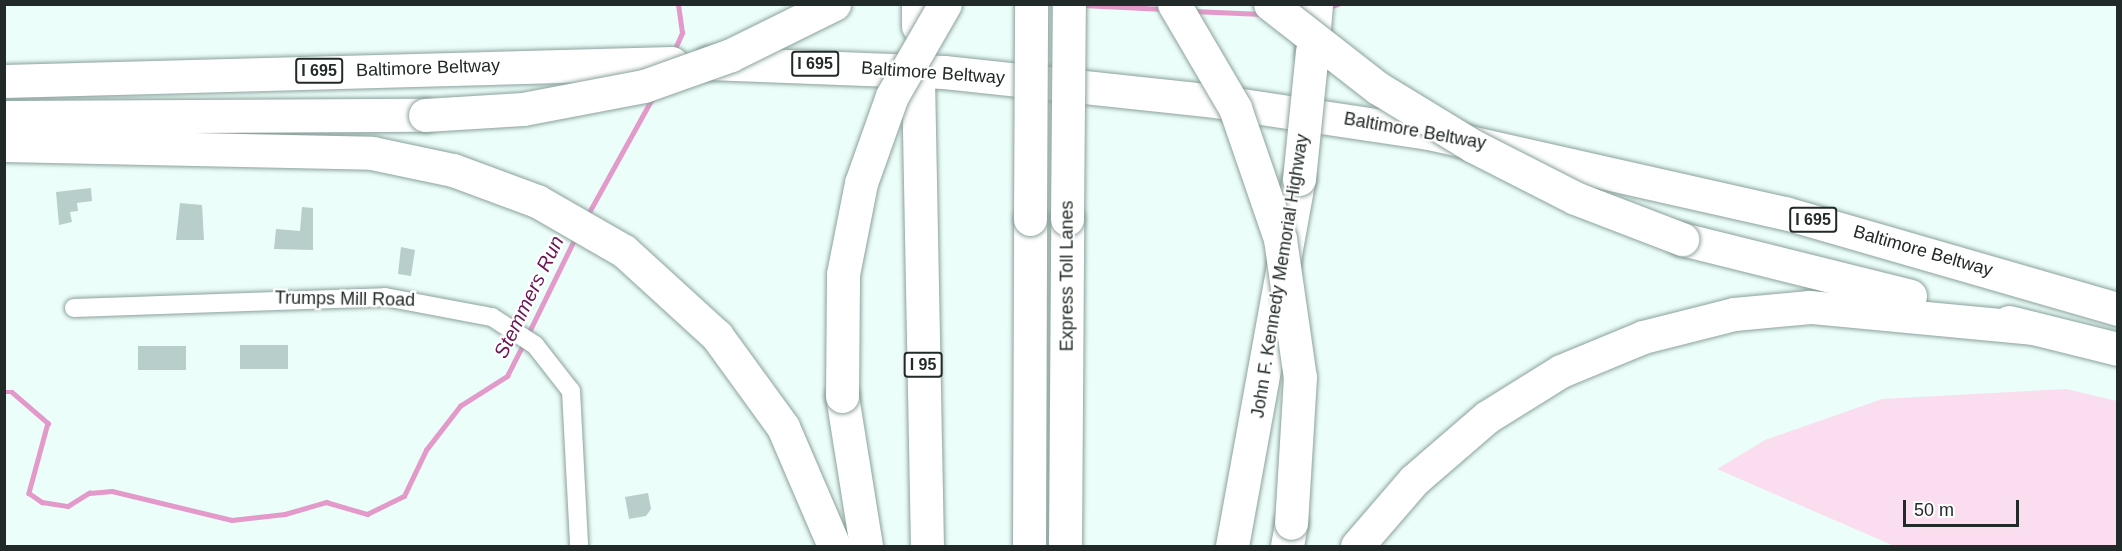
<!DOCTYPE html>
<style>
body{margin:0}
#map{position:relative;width:2122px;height:551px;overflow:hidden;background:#ecfefa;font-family:Helvetica,sans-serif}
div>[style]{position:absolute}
.green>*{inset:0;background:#fadeef}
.stream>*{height:4.5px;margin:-2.25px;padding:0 2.25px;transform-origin:2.25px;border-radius:2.25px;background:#e399c9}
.building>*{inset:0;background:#b8ceca}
.roads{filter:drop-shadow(0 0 2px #8ba19c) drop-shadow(0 0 2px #8ba19c)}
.minor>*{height:18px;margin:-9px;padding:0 9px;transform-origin:9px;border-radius:9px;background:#fff}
.motorway>*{height:33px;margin:-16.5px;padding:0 16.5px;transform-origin:16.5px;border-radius:16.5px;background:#fff}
.bridges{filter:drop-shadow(0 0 2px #8ba19c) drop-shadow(0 0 2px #8ba19c)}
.motorway-bridge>*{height:33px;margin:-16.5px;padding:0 16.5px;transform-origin:16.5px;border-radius:16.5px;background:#fff}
span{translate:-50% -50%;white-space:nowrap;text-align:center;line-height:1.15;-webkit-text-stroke:4.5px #fff;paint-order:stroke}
.shield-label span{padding:2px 4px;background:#fff;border:2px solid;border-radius:4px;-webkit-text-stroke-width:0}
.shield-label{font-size:16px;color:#212a28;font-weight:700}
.street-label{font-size:18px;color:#212a28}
.water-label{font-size:20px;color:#6c1655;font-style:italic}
.frame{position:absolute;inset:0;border:6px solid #212a28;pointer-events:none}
.scale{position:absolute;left:1903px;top:500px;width:116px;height:27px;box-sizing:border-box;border:3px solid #212a28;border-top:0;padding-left:8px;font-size:18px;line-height:21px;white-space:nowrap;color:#212a28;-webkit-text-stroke:4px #fff;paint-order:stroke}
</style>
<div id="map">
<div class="green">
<i style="clip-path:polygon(2066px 389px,2117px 401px,2117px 546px,1894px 546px,1717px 469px,1765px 440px,1882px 399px)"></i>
</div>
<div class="stream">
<i style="left:1082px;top:5px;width:82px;rotate:2.8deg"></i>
<i style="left:1327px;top:8px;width:12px;rotate:-20deg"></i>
<i style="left:1193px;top:11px;width:69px;rotate:2.5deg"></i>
<i style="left:674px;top:51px;width:20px;rotate:-66deg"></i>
<i style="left:682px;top:33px;width:29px;rotate:-98deg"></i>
<i style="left:587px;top:216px;width:136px;rotate:-61deg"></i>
<i style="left:528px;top:334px;width:109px;rotate:-63.9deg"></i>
<i style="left:4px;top:392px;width:8px"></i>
<i style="left:12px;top:392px;width:48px;rotate:40.7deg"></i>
<i style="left:48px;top:423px;width:73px;rotate:105.2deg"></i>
<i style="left:29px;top:493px;width:16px;rotate:35deg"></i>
<i style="left:42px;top:502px;width:26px;rotate:9deg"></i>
<i style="left:68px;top:506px;width:25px;rotate:-32deg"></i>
<i style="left:89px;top:493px;width:23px;rotate:-5deg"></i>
<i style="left:112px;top:491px;width:123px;rotate:13.6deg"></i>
<i style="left:232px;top:520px;width:53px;rotate:-6.5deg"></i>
<i style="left:285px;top:514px;width:43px;rotate:-16.3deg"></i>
<i style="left:326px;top:502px;width:43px;rotate:16.3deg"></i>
<i style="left:367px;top:514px;width:41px;rotate:-25.9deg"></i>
<i style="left:404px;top:496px;width:51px;rotate:-64.4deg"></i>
<i style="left:426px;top:450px;width:56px;rotate:-52.3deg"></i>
<i style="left:460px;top:406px;width:56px;rotate:-32.6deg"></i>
<i style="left:507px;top:376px;width:36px;rotate:-63deg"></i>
</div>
<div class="building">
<i style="clip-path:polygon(91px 188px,92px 201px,77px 203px,78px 211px,70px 212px,72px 222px,59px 225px,56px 192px)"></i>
<i style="clip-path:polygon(180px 203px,202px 205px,204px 240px,176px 240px)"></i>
<i style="clip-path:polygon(302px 207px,313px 208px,313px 250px,274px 249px,276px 229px,300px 231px)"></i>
<i style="clip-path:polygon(401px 247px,415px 250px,411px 276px,398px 274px)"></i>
<i style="clip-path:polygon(240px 345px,288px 345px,288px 369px,240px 369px)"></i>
<i style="clip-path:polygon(138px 346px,186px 346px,186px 370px,138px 370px)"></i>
<i style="clip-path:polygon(648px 493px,651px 509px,646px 516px,629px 519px,625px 497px)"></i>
</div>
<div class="roads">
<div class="minor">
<i style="left:74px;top:308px;width:311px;rotate:-2deg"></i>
<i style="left:385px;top:297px;width:109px;rotate:10.6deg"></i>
<i style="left:492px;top:317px;width:51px;rotate:33.1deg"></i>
<i style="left:535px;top:345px;width:58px;rotate:52deg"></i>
<i style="left:571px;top:391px;width:155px;rotate:87deg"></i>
</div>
<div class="motorway">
<i style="left:918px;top:4px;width:22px;rotate:90deg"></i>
<i style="left:1312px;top:52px;width:48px;rotate:-85.2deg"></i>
<i style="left:708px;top:63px;width:236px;rotate:2.2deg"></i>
<i style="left:944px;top:72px;width:265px;rotate:6.1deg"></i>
<i style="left:1208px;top:100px;width:223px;rotate:8.5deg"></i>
<i style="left:1429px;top:133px;width:365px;rotate:12.7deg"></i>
<i style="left:1785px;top:213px;width:347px;rotate:16.1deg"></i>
<i style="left:918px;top:78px;width:468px;rotate:88.9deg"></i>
<i style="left:4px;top:81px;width:668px;rotate:-1.54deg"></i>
<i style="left:4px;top:117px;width:421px;rotate:-0.3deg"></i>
<i style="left:4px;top:145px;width:368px;rotate:1.2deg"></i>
<i style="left:372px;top:153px;width:83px;rotate:11.9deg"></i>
<i style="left:453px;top:170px;width:90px;rotate:20.3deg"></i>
<i style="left:537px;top:201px;width:100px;rotate:29.9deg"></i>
<i style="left:624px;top:251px;width:126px;rotate:42.4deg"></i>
<i style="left:717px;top:336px;width:112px;rotate:54deg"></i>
<i style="left:783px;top:427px;width:129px;rotate:66.8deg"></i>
<i style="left:1682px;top:239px;width:235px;rotate:14deg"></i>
<i style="left:2009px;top:322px;width:112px;rotate:13.9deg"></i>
<i style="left:842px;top:396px;width:152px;rotate:80.9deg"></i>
<i style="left:1029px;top:546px;width:327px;rotate:-89.8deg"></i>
<i style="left:1065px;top:546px;width:327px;rotate:-89.6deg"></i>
<i style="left:1232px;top:546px;width:373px;rotate:-79.7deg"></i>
<i style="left:1287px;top:546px;width:23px;rotate:-80deg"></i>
<i style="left:1357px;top:546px;width:87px;rotate:-49.2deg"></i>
<i style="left:1414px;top:480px;width:96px;rotate:-40.8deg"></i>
<i style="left:1487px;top:417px;width:87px;rotate:-31.9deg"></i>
<i style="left:1561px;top:371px;width:89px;rotate:-22.5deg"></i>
<i style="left:1643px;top:337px;width:94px;rotate:-14.2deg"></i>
<i style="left:1734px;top:314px;width:76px;rotate:-5.3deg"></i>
<i style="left:1810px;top:307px;width:222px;rotate:5.4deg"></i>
</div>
</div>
<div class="bridges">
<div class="motorway-bridge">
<i style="left:1174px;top:4px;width:121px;rotate:59.6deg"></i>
<i style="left:1235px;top:108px;width:139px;rotate:71deg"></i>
<i style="left:1280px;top:239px;width:139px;rotate:81.8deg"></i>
<i style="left:1300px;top:377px;width:146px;rotate:93.5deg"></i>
<i style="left:1270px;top:4px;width:137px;rotate:37.9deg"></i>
<i style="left:1378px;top:88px;width:111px;rotate:31.4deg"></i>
<i style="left:1473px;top:146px;width:114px;rotate:27deg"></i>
<i style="left:1575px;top:198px;width:115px;rotate:21deg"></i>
<i style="left:425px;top:115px;width:98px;rotate:-3.5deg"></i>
<i style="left:523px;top:109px;width:123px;rotate:-10.8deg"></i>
<i style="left:644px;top:86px;width:92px;rotate:-19.6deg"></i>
<i style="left:731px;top:55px;width:115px;rotate:-26.3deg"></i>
<i style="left:1299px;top:179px;width:128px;rotate:-84.2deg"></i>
<i style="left:1030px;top:219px;width:215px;rotate:-89.7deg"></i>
<i style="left:1067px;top:219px;width:215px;rotate:-89.5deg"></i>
<i style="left:842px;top:396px;width:122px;rotate:-89.5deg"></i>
<i style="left:843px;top:274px;width:93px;rotate:-78.8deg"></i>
<i style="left:861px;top:183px;width:92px;rotate:-70.4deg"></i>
<i style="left:892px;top:96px;width:106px;rotate:-60.1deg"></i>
</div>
</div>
<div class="shield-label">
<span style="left:815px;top:64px">I 695</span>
<span style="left:319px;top:71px">I 695</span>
<span style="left:1813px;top:220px">I 695</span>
<span style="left:923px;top:365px">I 95</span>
</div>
<div class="street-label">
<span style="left:428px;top:68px;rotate:-2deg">Baltimore Beltway</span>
<span style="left:933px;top:73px;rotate:4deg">Baltimore Beltway</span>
<span style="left:1415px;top:131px;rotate:10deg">Baltimore Beltway</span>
<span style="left:1923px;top:251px;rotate:16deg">Baltimore Beltway</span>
<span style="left:1067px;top:276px;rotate:-90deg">Express Toll Lanes</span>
<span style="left:1280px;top:276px;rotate:-81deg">John F. Kennedy Memorial Highway</span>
<span style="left:345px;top:299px;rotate:1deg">Trumps Mill Road</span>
</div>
<div class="water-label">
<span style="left:529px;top:297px;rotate:-64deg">Stemmers Run</span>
</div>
<div class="frame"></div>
<div class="scale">50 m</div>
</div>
